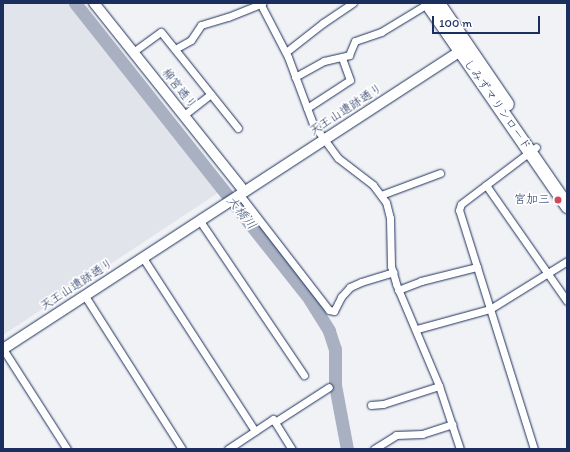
<!DOCTYPE html>
<meta charset="utf-8">
<style>
body{margin:0}
#map{position:relative;width:570px;height:452px;overflow:hidden;background:#f1f2f5;font-family:Itim,"Klee One",sans-serif}
div>[style]{position:absolute}
.built>*{inset:0;background:#e1e4ea}
.river>*{height:13px;margin:-6.5px;padding:0 6.5px;transform-origin:6.5px;border-radius:6.5px;background:#a8b0c2}
.roads{filter:drop-shadow(0 0 1px #1b2f5e) drop-shadow(0 0 1px #1b2f5e)}
.street>*{height:7px;margin:-3.5px;padding:0 3.5px;transform-origin:3.5px;border-radius:3.5px;background:#fff}
.secondary>*{height:10px;margin:-5px;padding:0 5px;transform-origin:5px;border-radius:5px;background:#fff}
.highway>*{height:13px;margin:-6.5px;padding:0 6.5px;transform-origin:6.5px;border-radius:6.5px;background:#fff}
.dots>*{width:11px;height:11px;translate:-50% -50%;box-sizing:border-box;border:2px solid #fff;border-radius:50%}
span{translate:-50% -50%;white-space:nowrap;text-align:center;line-height:1.15;-webkit-text-stroke:3.5px #fff;paint-order:stroke}
.street-label{font-size:12px;color:#1b2f5e}
.poi-label{font-size:12px;color:#1b2f5e}
.right{translate:-100% -50%;text-align:right}
.water-label{font-size:13px;color:#4c5c81;font-style:italic}
.frame{position:absolute;inset:0;border:4px solid #1b2f5e;pointer-events:none}
.scale{position:absolute;left:432px;top:16px;width:108px;height:18px;box-sizing:border-box;border:2px solid #1b2f5e;border-top:0;padding-left:5px;font-size:12px;line-height:14px;white-space:nowrap;color:#1b2f5e;-webkit-text-stroke:3px #fff;paint-order:stroke}
</style>
<div id="map">
<div class="built">
<i style="clip-path:polygon(3px 3px,73px 3px,221px 191px,3px 335px)"></i>
</div>
<div class="river">
<i style="left:75px;top:3px;width:379px;rotate:51.6deg"></i>
<i style="left:310px;top:300px;width:36px;rotate:58deg"></i>
<i style="left:329px;top:331px;width:19px;rotate:72deg"></i>
<i style="left:335px;top:349px;width:36px;rotate:90deg"></i>
<i style="left:335px;top:385px;width:65px;rotate:79.4deg"></i>
</div>
<div class="roads">
<div class="street">
<i style="left:260px;top:3px;width:61px;rotate:62.6deg"></i>
<i style="left:288px;top:57px;width:72px;rotate:69.5deg"></i>
<i style="left:313px;top:124px;width:42px;rotate:53.7deg"></i>
<i style="left:338px;top:158px;width:44px;rotate:37.6deg"></i>
<i style="left:373px;top:185px;width:21px;rotate:53deg"></i>
<i style="left:386px;top:202px;width:16px;rotate:76deg"></i>
<i style="left:390px;top:218px;width:48px;rotate:88.8deg"></i>
<i style="left:391px;top:266px;width:19px;rotate:74deg"></i>
<i style="left:396px;top:284px;width:111px;rotate:67.1deg"></i>
<i style="left:439px;top:386px;width:66px;rotate:71.6deg"></i>
<i style="left:175px;top:49px;width:18px;rotate:-29deg"></i>
<i style="left:191px;top:40px;width:18px;rotate:-56deg"></i>
<i style="left:201px;top:25px;width:28px;rotate:-17deg"></i>
<i style="left:228px;top:17px;width:37px;rotate:-22deg"></i>
<i style="left:133px;top:52px;width:34px;rotate:-36deg"></i>
<i style="left:161px;top:32px;width:123px;rotate:51.3deg"></i>
<i style="left:286px;top:52px;width:47px;rotate:-38.1deg"></i>
<i style="left:323px;top:23px;width:36px;rotate:-34deg"></i>
<i style="left:295px;top:77px;width:33px;rotate:-29deg"></i>
<i style="left:324px;top:61px;width:26px;rotate:-13deg"></i>
<i style="left:349px;top:55px;width:15px;rotate:-67deg"></i>
<i style="left:355px;top:41px;width:28px;rotate:-19deg"></i>
<i style="left:381px;top:32px;width:54px;rotate:-31.3deg"></i>
<i style="left:307px;top:108px;width:51px;rotate:-33.1deg"></i>
<i style="left:350px;top:80px;width:23px;rotate:-110deg"></i>
<i style="left:184px;top:115px;width:34px;rotate:-38deg"></i>
<i style="left:486px;top:185px;width:141px;rotate:55.1deg"></i>
<i style="left:240px;top:195px;width:145px;rotate:52.3deg"></i>
<i style="left:329px;top:310px;width:5px;rotate:11deg"></i>
<i style="left:334px;top:311px;width:16px;rotate:-63deg"></i>
<i style="left:341px;top:297px;width:13px;rotate:-48deg"></i>
<i style="left:350px;top:287px;width:12px;rotate:-24deg"></i>
<i style="left:361px;top:282px;width:34px;rotate:-17deg"></i>
<i style="left:381px;top:195px;width:63px;rotate:-20.4deg"></i>
<i style="left:200px;top:221px;width:186px;rotate:56deg"></i>
<i style="left:143px;top:258px;width:206px;rotate:57.1deg"></i>
<i style="left:398px;top:290px;width:25px;rotate:-21deg"></i>
<i style="left:421px;top:281px;width:58px;rotate:-14deg"></i>
<i style="left:85px;top:296px;width:181px;rotate:57.6deg"></i>
<i style="left:417px;top:329px;width:76px;rotate:-15.3deg"></i>
<i style="left:490px;top:309px;width:91px;rotate:-31.9deg"></i>
<i style="left:3px;top:349px;width:119px;rotate:57.4deg"></i>
<i style="left:371px;top:405px;width:12px;rotate:-5deg"></i>
<i style="left:383px;top:404px;width:59px;rotate:-17.8deg"></i>
<i style="left:275px;top:422px;width:64px;rotate:-32.9deg"></i>
<i style="left:228px;top:449px;width:54px;rotate:-33.7deg"></i>
<i style="left:273px;top:419px;width:36px;rotate:58deg"></i>
<i style="left:374px;top:449px;width:26px;rotate:-32deg"></i>
<i style="left:396px;top:435px;width:26px;rotate:-2deg"></i>
<i style="left:422px;top:434px;width:32px;rotate:-18deg"></i>
<i style="left:534px;top:449px;width:250px;rotate:-107.4deg"></i>
<i style="left:459px;top:210px;width:6px;rotate:-72deg"></i>
<i style="left:461px;top:204px;width:94px;rotate:-37.2deg"></i>
</div>
<div class="secondary">
<i style="left:94px;top:3px;width:241px;rotate:51.4deg"></i>
<i style="left:3px;top:349px;width:551px;rotate:-33.08deg"></i>
</div>
<div class="highway">
<i style="left:427px;top:3px;width:247px;rotate:55.4deg"></i>
<i style="left:438px;top:3px;width:122px;rotate:55.7deg"></i>
</div>
</div>
<div class="dots">
<i style="left:558px;top:200px;background:#d1495b"></i>
</div>
<div class="street-label">
<span style="left:179px;top:89px;rotate:51deg">柳宮通り</span>
<span style="left:497px;top:105px;rotate:55deg">しみずマリンロード</span>
<span style="left:346px;top:110px;rotate:-33deg">天王山遺跡通り</span>
<span style="left:77px;top:285px;rotate:-33deg">天王山遺跡通り</span>
</div>
<div class="poi-label">
<span class="right" style="left:550px;top:200px">宮加三</span>
</div>
<div class="water-label">
<span style="left:241px;top:213px;rotate:51deg">大橋川</span>
</div>
<div class="frame"></div>
<div class="scale">100 m</div>
</div>
